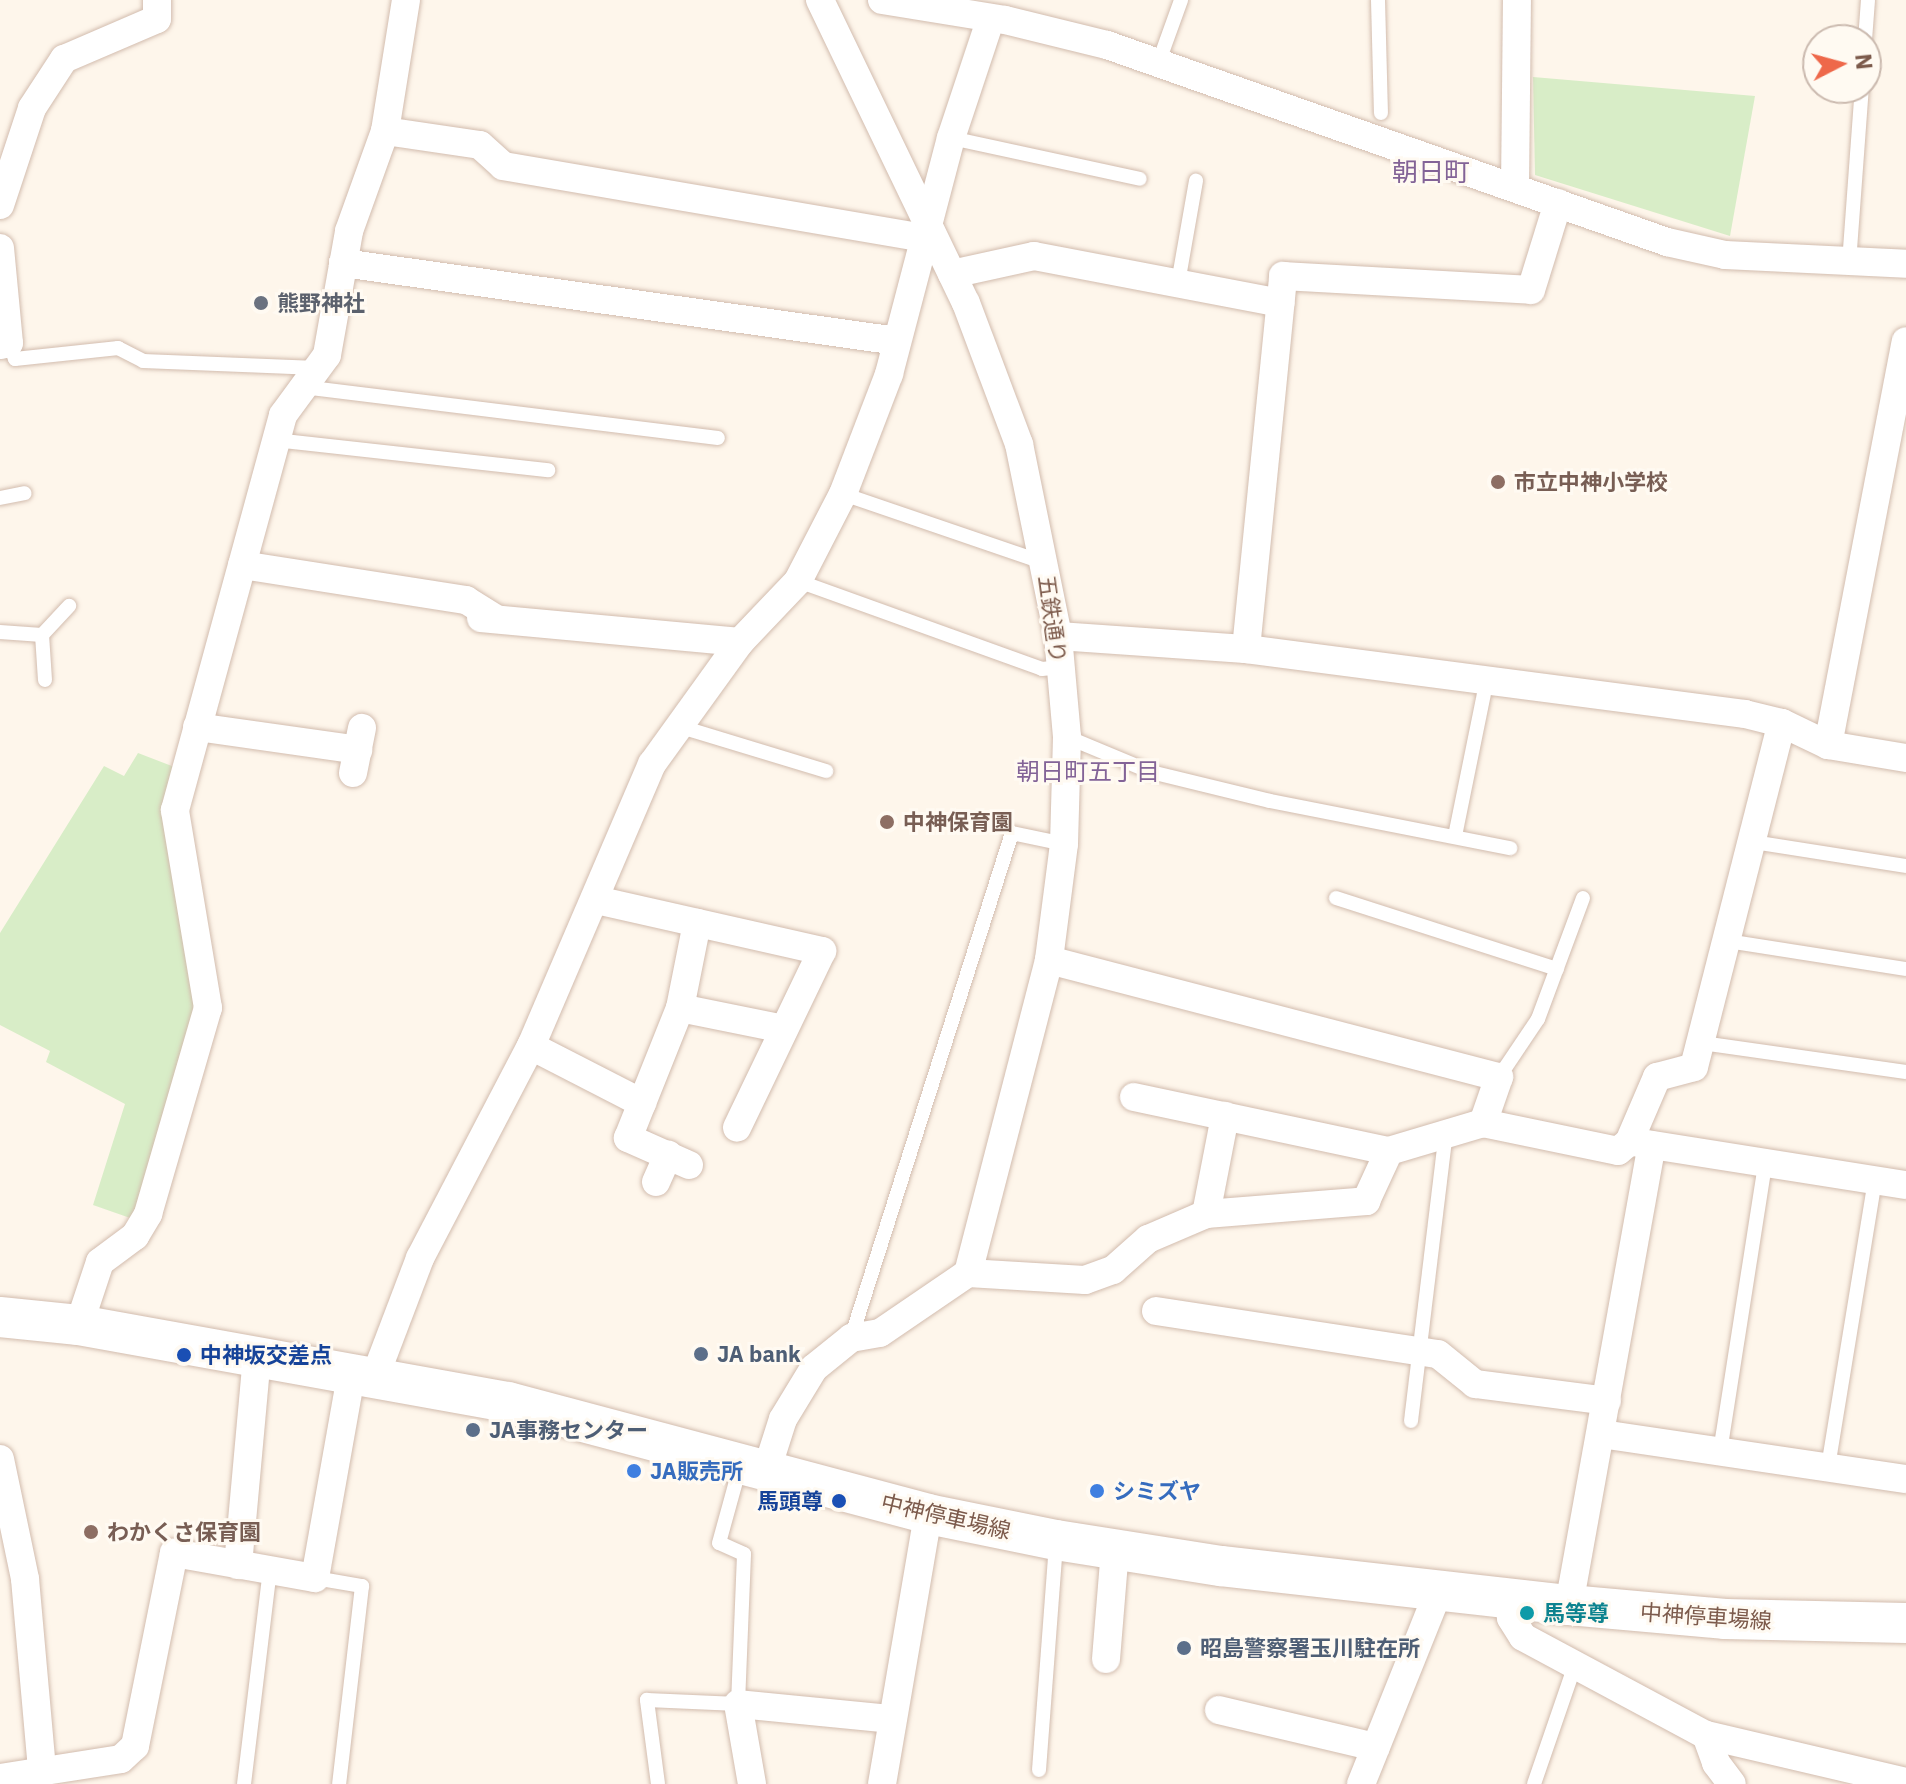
<!DOCTYPE html>
<meta charset="utf-8">
<style>
body{margin:0}
#map{position:relative;width:1906px;height:1784px;overflow:hidden;background:#fef6eb;font-family:"IBM Plex Sans","Noto Sans JP",sans-serif}
div>[style]{position:absolute}
.green>*{inset:0;background:#d8edc7}
.roads{filter:drop-shadow(0 0 2px #d2bcae) drop-shadow(0 0 2px #d2bcae)}
.lane>*{height:14px;margin:-7px;padding:0 7px;transform-origin:7px;border-radius:7px;background:#fff}
.street>*{height:28px;margin:-14px;padding:0 14px;transform-origin:14px;border-radius:14px;background:#fff}
.secondary>*{height:40px;margin:-20px;padding:0 20px;transform-origin:20px;border-radius:20px;background:#fff}
.dots>*{width:22px;height:22px;translate:-50% -50%;box-sizing:border-box;border:4px solid #fffaf2;border-radius:50%}
span{translate:-50% -50%;white-space:nowrap;text-align:center;line-height:1.15;-webkit-text-stroke:6px #fffaf2;paint-order:stroke}
.worship-label{font-size:22px;color:#5b616d;font-weight:700}
.left{translate:0 -50%;text-align:left}
.education-label{font-size:22px;color:#785e54;font-weight:700}
.street-label{font-size:22px;color:#7c5a4b}
.service-label{font-size:22px;color:#4e5e75;font-weight:700}
.transit-label{font-size:22px;color:#164399;font-weight:700}
.right{translate:-100% -50%;text-align:right}
.shop-label{font-size:22px;color:#366cbe;font-weight:700}
.culture-label{font-size:22px;color:#0d838f;font-weight:700}
.neighbourhood-label{font-size:24px;color:#836397}
.quarter-label{font-size:26px;color:#836397}
.north{position:absolute;left:1802px;top:24px;width:80px;height:80px;box-sizing:border-box;background:#fffaf2;border:2px solid #cbbaaf;border-radius:50%;rotate:84deg;font-size:22px;font-weight:700;line-height:32px;text-align:center;color:#7c5a4b}
.north::after{content:'';display:block;margin:auto;width:28px;height:36px;background:#ee684a;clip-path:polygon(50% 0,100% 100%,50% 72%,0 100%)}
</style>
<div id="map">
<div class="green">
<i style="clip-path:polygon(1533px 77px,1755px 96px,1730px 236px,1535px 175px)"></i>
<i style="clip-path:polygon(138px 753px,177px 768px,199px 1011px,133px 1219px,93px 1205px,125px 1104px,46px 1062px,50px 1051px,0 1025px,0 933px,104px 766px,124px 776px)"></i>
</div>
<div class="roads">
<div class="lane">
<i style="left:1378px;top:0;width:113px;rotate:88.5deg"></i>
<i style="left:1865px;top:40px;width:40px;rotate:-85.7deg"></i>
<i style="left:1158px;top:64px;width:68px;rotate:-70.2deg"></i>
<i style="left:951px;top:138px;width:193px;rotate:12.2deg"></i>
<i style="left:1849px;top:263px;width:175px;rotate:-85.8deg"></i>
<i style="left:1178px;top:283px;width:104px;rotate:-80deg"></i>
<i style="left:9px;top:343px;width:17px;rotate:69deg"></i>
<i style="left:15px;top:359px;width:104px;rotate:-6.1deg"></i>
<i style="left:118px;top:348px;width:28px;rotate:27deg"></i>
<i style="left:143px;top:361px;width:174px;rotate:2.3deg"></i>
<i style="left:303px;top:387px;width:418px;rotate:7deg"></i>
<i style="left:275px;top:440px;width:275px;rotate:6.3deg"></i>
<i style="left:843px;top:494px;width:213px;rotate:18.9deg"></i>
<i style="left:0;top:498px;width:25px;rotate:-11deg"></i>
<i style="left:798px;top:581px;width:259px;rotate:19.8deg"></i>
<i style="left:1042px;top:669px;width:19px;rotate:-6deg"></i>
<i style="left:0;top:632px;width:42px;rotate:4.1deg"></i>
<i style="left:45px;top:680px;width:45px;rotate:-93.8deg"></i>
<i style="left:42px;top:635px;width:40px;rotate:-47deg"></i>
<i style="left:678px;top:726px;width:155px;rotate:16.9deg"></i>
<i style="left:1067px;top:737px;width:91px;rotate:22.6deg"></i>
<i style="left:1151px;top:772px;width:122px;rotate:13.7deg"></i>
<i style="left:1270px;top:801px;width:245px;rotate:11.1deg"></i>
<i style="left:1455px;top:836px;width:156px;rotate:-78.5deg"></i>
<i style="left:1753px;top:842px;width:155px;rotate:8.9deg"></i>
<i style="left:1336px;top:898px;width:232px;rotate:17.8deg"></i>
<i style="left:1727px;top:941px;width:181px;rotate:8.9deg"></i>
<i style="left:1702px;top:1043px;width:206px;rotate:8.1deg"></i>
<i style="left:1499px;top:1077px;width:70px;rotate:-56.1deg"></i>
<i style="left:1538px;top:1019px;width:129px;rotate:-69.6deg"></i>
<i style="left:851px;top:1338px;width:530px;rotate:-72.32deg"></i>
<i style="left:1012px;top:833px;width:53px;rotate:11.9deg"></i>
<i style="left:1411px;top:1421px;width:292px;rotate:-83.1deg"></i>
<i style="left:1720px;top:1452px;width:292px;rotate:-81.1deg"></i>
<i style="left:1828px;top:1467px;width:291px;rotate:-80.7deg"></i>
<i style="left:315px;top:1578px;width:48px;rotate:9.7deg"></i>
<i style="left:362px;top:1586px;width:199px;rotate:96.6deg"></i>
<i style="left:1039px;top:1770px;width:228px;rotate:-85.7deg"></i>
<i style="left:244px;top:1784px;width:216px;rotate:-83.1deg"></i>
<i style="left:658px;top:1784px;width:85px;rotate:-97.5deg"></i>
<i style="left:647px;top:1700px;width:91px;rotate:2.5deg"></i>
<i style="left:738px;top:1704px;width:150px;rotate:-87.7deg"></i>
<i style="left:744px;top:1554px;width:27px;rotate:-156deg"></i>
<i style="left:719px;top:1543px;width:79px;rotate:-74.6deg"></i>
<i style="left:1534px;top:1784px;width:126px;rotate:-71deg"></i>
</div>
<div class="street">
<i style="left:820px;top:0;width:336px;rotate:64.3deg"></i>
<i style="left:966px;top:303px;width:151px;rotate:69.4deg"></i>
<i style="left:1019px;top:444px;width:196px;rotate:78.5deg"></i>
<i style="left:1058px;top:636px;width:101px;rotate:84.9deg"></i>
<i style="left:1067px;top:737px;width:107px;rotate:91.6deg"></i>
<i style="left:1064px;top:844px;width:117px;rotate:97.4deg"></i>
<i style="left:1049px;top:960px;width:323px;rotate:104.5deg"></i>
<i style="left:882px;top:0;width:125px;rotate:9.2deg"></i>
<i style="left:1005px;top:20px;width:105px;rotate:13.8deg"></i>
<i style="left:1107px;top:45px;width:594px;rotate:19.38deg"></i>
<i style="left:1667px;top:242px;width:59px;rotate:12.6deg"></i>
<i style="left:1725px;top:255px;width:181px;rotate:2.8deg"></i>
<i style="left:385px;top:131px;width:96px;rotate:8.4deg"></i>
<i style="left:480px;top:145px;width:31px;rotate:42deg"></i>
<i style="left:503px;top:166px;width:428px;rotate:9.7deg"></i>
<i style="left:1515px;top:187px;width:187px;rotate:-89.4deg"></i>
<i style="left:0;top:205px;width:102px;rotate:-71.7deg"></i>
<i style="left:32px;top:108px;width:59px;rotate:-56.9deg"></i>
<i style="left:64px;top:59px;width:101px;rotate:-23.3deg"></i>
<i style="left:157px;top:19px;width:19px;rotate:-90deg"></i>
<i style="left:0;top:248px;width:95px;rotate:84.6deg"></i>
<i style="left:9px;top:343px;width:9px;rotate:167deg"></i>
<i style="left:343px;top:263px;width:559px;rotate:8.01deg"></i>
<i style="left:952px;top:274px;width:84px;rotate:-12.4deg"></i>
<i style="left:1034px;top:256px;width:251px;rotate:10.8deg"></i>
<i style="left:242px;top:565px;width:227px;rotate:8.9deg"></i>
<i style="left:466px;top:600px;width:36px;rotate:32deg"></i>
<i style="left:481px;top:618px;width:260px;rotate:5.3deg"></i>
<i style="left:1058px;top:636px;width:188px;rotate:4deg"></i>
<i style="left:1246px;top:649px;width:503px;rotate:7.42deg"></i>
<i style="left:1745px;top:714px;width:38px;rotate:14deg"></i>
<i style="left:1782px;top:723px;width:51px;rotate:25.6deg"></i>
<i style="left:1828px;top:745px;width:79px;rotate:9.5deg"></i>
<i style="left:1246px;top:649px;width:375px;rotate:-84.3deg"></i>
<i style="left:1283px;top:276px;width:248px;rotate:3.2deg"></i>
<i style="left:1531px;top:290px;width:91px;rotate:-72.8deg"></i>
<i style="left:197px;top:727px;width:163px;rotate:8.1deg"></i>
<i style="left:1828px;top:745px;width:411px;rotate:-79.1deg"></i>
<i style="left:353px;top:773px;width:46px;rotate:-78.7deg"></i>
<i style="left:596px;top:900px;width:232px;rotate:12.7deg"></i>
<i style="left:822px;top:951px;width:196px;rotate:115.7deg"></i>
<i style="left:1049px;top:960px;width:465px;rotate:14.6deg"></i>
<i style="left:1499px;top:1077px;width:49px;rotate:109.2deg"></i>
<i style="left:680px;top:1008px;width:106px;rotate:11.4deg"></i>
<i style="left:531px;top:1046px;width:125px;rotate:27.2deg"></i>
<i style="left:1134px;top:1097px;width:261px;rotate:12deg"></i>
<i style="left:1634px;top:1142px;width:275px;rotate:9deg"></i>
<i style="left:689px;top:1165px;width:67px;rotate:-156.1deg"></i>
<i style="left:628px;top:1138px;width:140px;rotate:-68.2deg"></i>
<i style="left:680px;top:1008px;width:87px;rotate:-78.7deg"></i>
<i style="left:656px;top:1182px;width:30px;rotate:-66deg"></i>
<i style="left:1206px;top:1214px;width:100px;rotate:-79deg"></i>
<i style="left:1156px;top:1311px;width:285px;rotate:8.7deg"></i>
<i style="left:1438px;top:1354px;width:48px;rotate:39deg"></i>
<i style="left:1475px;top:1384px;width:133px;rotate:7.3deg"></i>
<i style="left:79px;top:1325px;width:66px;rotate:-71.6deg"></i>
<i style="left:100px;top:1262px;width:44px;rotate:-36.6deg"></i>
<i style="left:135px;top:1236px;width:26px;rotate:-59deg"></i>
<i style="left:148px;top:1214px;width:215px;rotate:-73.8deg"></i>
<i style="left:208px;top:1008px;width:201px;rotate:-99.5deg"></i>
<i style="left:175px;top:810px;width:409px;rotate:-74.7deg"></i>
<i style="left:283px;top:415px;width:74px;rotate:-53.7deg"></i>
<i style="left:327px;top:355px;width:126px;rotate:-79.9deg"></i>
<i style="left:349px;top:231px;width:106px;rotate:-70.2deg"></i>
<i style="left:385px;top:131px;width:133px;rotate:-80.9deg"></i>
<i style="left:376px;top:1374px;width:124px;rotate:-69.2deg"></i>
<i style="left:420px;top:1258px;width:239px;rotate:-62.4deg"></i>
<i style="left:531px;top:1046px;width:307px;rotate:-66.8deg"></i>
<i style="left:652px;top:764px;width:150px;rotate:-54.2deg"></i>
<i style="left:740px;top:642px;width:84px;rotate:-46.4deg"></i>
<i style="left:798px;top:581px;width:98px;rotate:-62.7deg"></i>
<i style="left:843px;top:494px;width:129px;rotate:-69deg"></i>
<i style="left:889px;top:374px;width:244px;rotate:-75.3deg"></i>
<i style="left:951px;top:138px;width:126px;rotate:-71.6deg"></i>
<i style="left:1601px;top:1434px;width:308px;rotate:8.4deg"></i>
<i style="left:0;top:1459px;width:123px;rotate:78.2deg"></i>
<i style="left:25px;top:1579px;width:193px;rotate:84.9deg"></i>
<i style="left:767px;top:1469px;width:52px;rotate:-72.3deg"></i>
<i style="left:783px;top:1419px;width:60px;rotate:-58.7deg"></i>
<i style="left:814px;top:1368px;width:48px;rotate:-39deg"></i>
<i style="left:851px;top:1338px;width:29px;rotate:-10deg"></i>
<i style="left:880px;top:1333px;width:107px;rotate:-34.3deg"></i>
<i style="left:968px;top:1273px;width:117px;rotate:3.4deg"></i>
<i style="left:1085px;top:1280px;width:30px;rotate:-20deg"></i>
<i style="left:1113px;top:1270px;width:47px;rotate:-41.5deg"></i>
<i style="left:1148px;top:1239px;width:63px;rotate:-23.3deg"></i>
<i style="left:1206px;top:1214px;width:161px;rotate:-4.6deg"></i>
<i style="left:1366px;top:1201px;width:55px;rotate:-65.3deg"></i>
<i style="left:1389px;top:1151px;width:98px;rotate:-16.6deg"></i>
<i style="left:1483px;top:1123px;width:138px;rotate:11.7deg"></i>
<i style="left:1618px;top:1151px;width:14px;rotate:-39deg"></i>
<i style="left:1629px;top:1142px;width:71px;rotate:-66.7deg"></i>
<i style="left:1657px;top:1077px;width:38px;rotate:-15deg"></i>
<i style="left:1694px;top:1067px;width:355px;rotate:-75.7deg"></i>
<i style="left:238px;top:1565px;width:211px;rotate:-84.8deg"></i>
<i style="left:1509px;top:1599px;width:19px;rotate:84deg"></i>
<i style="left:1511px;top:1618px;width:22px;rotate:58deg"></i>
<i style="left:1523px;top:1637px;width:208px;rotate:28.2deg"></i>
<i style="left:1706px;top:1735px;width:205px;rotate:13.2deg"></i>
<i style="left:1569px;top:1605px;width:467px;rotate:-79.8deg"></i>
<i style="left:1106px;top:1659px;width:109px;rotate:-85.3deg"></i>
<i style="left:1219px;top:1710px;width:161px;rotate:13.3deg"></i>
<i style="left:1706px;top:1735px;width:30px;rotate:70deg"></i>
<i style="left:1716px;top:1763px;width:26px;rotate:53deg"></i>
<i style="left:0;top:1778px;width:122px;rotate:-8.9deg"></i>
<i style="left:121px;top:1759px;width:19px;rotate:-43deg"></i>
<i style="left:135px;top:1746px;width:197px;rotate:-78.6deg"></i>
<i style="left:174px;top:1553px;width:143px;rotate:10.1deg"></i>
<i style="left:315px;top:1578px;width:210px;rotate:-79.9deg"></i>
<i style="left:752px;top:1784px;width:81px;rotate:-99.9deg"></i>
<i style="left:738px;top:1704px;width:154px;rotate:5.6deg"></i>
<i style="left:882px;top:1784px;width:274px;rotate:-80.3deg"></i>
<i style="left:1361px;top:1784px;width:207px;rotate:-68.1deg"></i>
</div>
<div class="secondary">
<i style="left:0;top:1317px;width:79px;rotate:5.8deg"></i>
<i style="left:79px;top:1325px;width:436px;rotate:10.2deg"></i>
<i style="left:508px;top:1402px;width:435px;rotate:14.9deg"></i>
<i style="left:928px;top:1514px;width:131px;rotate:11.5deg"></i>
<i style="left:1056px;top:1540px;width:167px;rotate:9deg"></i>
<i style="left:1221px;top:1566px;width:350px;rotate:6.4deg"></i>
<i style="left:1569px;top:1605px;width:157px;rotate:5.1deg"></i>
<i style="left:1725px;top:1619px;width:181px;rotate:1.3deg"></i>
</div>
</div>
<div class="dots">
<i style="left:261px;top:303px;background:#6b7280"></i>
<i style="left:1498px;top:482px;background:#8d6e63"></i>
<i style="left:887px;top:822px;background:#8d6e63"></i>
<i style="left:701px;top:1354px;background:#5c6f8a"></i>
<i style="left:184px;top:1355px;background:#1a4fb4"></i>
<i style="left:473px;top:1430px;background:#5c6f8a"></i>
<i style="left:634px;top:1471px;background:#3f7fe0"></i>
<i style="left:1097px;top:1491px;background:#3f7fe0"></i>
<i style="left:839px;top:1501px;background:#1a4fb4"></i>
<i style="left:91px;top:1532px;background:#8d6e63"></i>
<i style="left:1527px;top:1613px;background:#0f9aa8"></i>
<i style="left:1184px;top:1648px;background:#5c6f8a"></i>
</div>
<div class="worship-label">
<span class="left" style="left:277px;top:303px">熊野神社</span>
</div>
<div class="education-label">
<span class="left" style="left:1514px;top:482px">市立中神小学校</span>
<span class="left" style="left:903px;top:822px">中神保育園</span>
<span class="left" style="left:107px;top:1532px">わかくさ保育園</span>
</div>
<div class="street-label">
<span style="left:1053px;top:619px;rotate:82deg">五鉄通り</span>
<span style="left:946px;top:1516px;rotate:13deg">中神停車場線</span>
<span style="left:1706px;top:1616px;rotate:4deg">中神停車場線</span>
</div>
<div class="service-label">
<span class="left" style="left:717px;top:1354px">JA bank</span>
<span class="left" style="left:489px;top:1430px">JA事務センター</span>
<span class="left" style="left:1200px;top:1648px">昭島警察署玉川駐在所</span>
</div>
<div class="transit-label">
<span class="left" style="left:200px;top:1355px">中神坂交差点</span>
<span class="right" style="left:823px;top:1501px">馬頭尊</span>
</div>
<div class="shop-label">
<span class="left" style="left:650px;top:1471px">JA販売所</span>
<span class="left" style="left:1113px;top:1491px">シミズヤ</span>
</div>
<div class="culture-label">
<span class="left" style="left:1543px;top:1613px">馬等尊</span>
</div>
<div class="neighbourhood-label">
<span style="left:1088px;top:772px">朝日町五丁目</span>
</div>
<div class="quarter-label">
<span style="left:1431px;top:172px">朝日町</span>
</div>
<div class="north">N</div>
</div>
